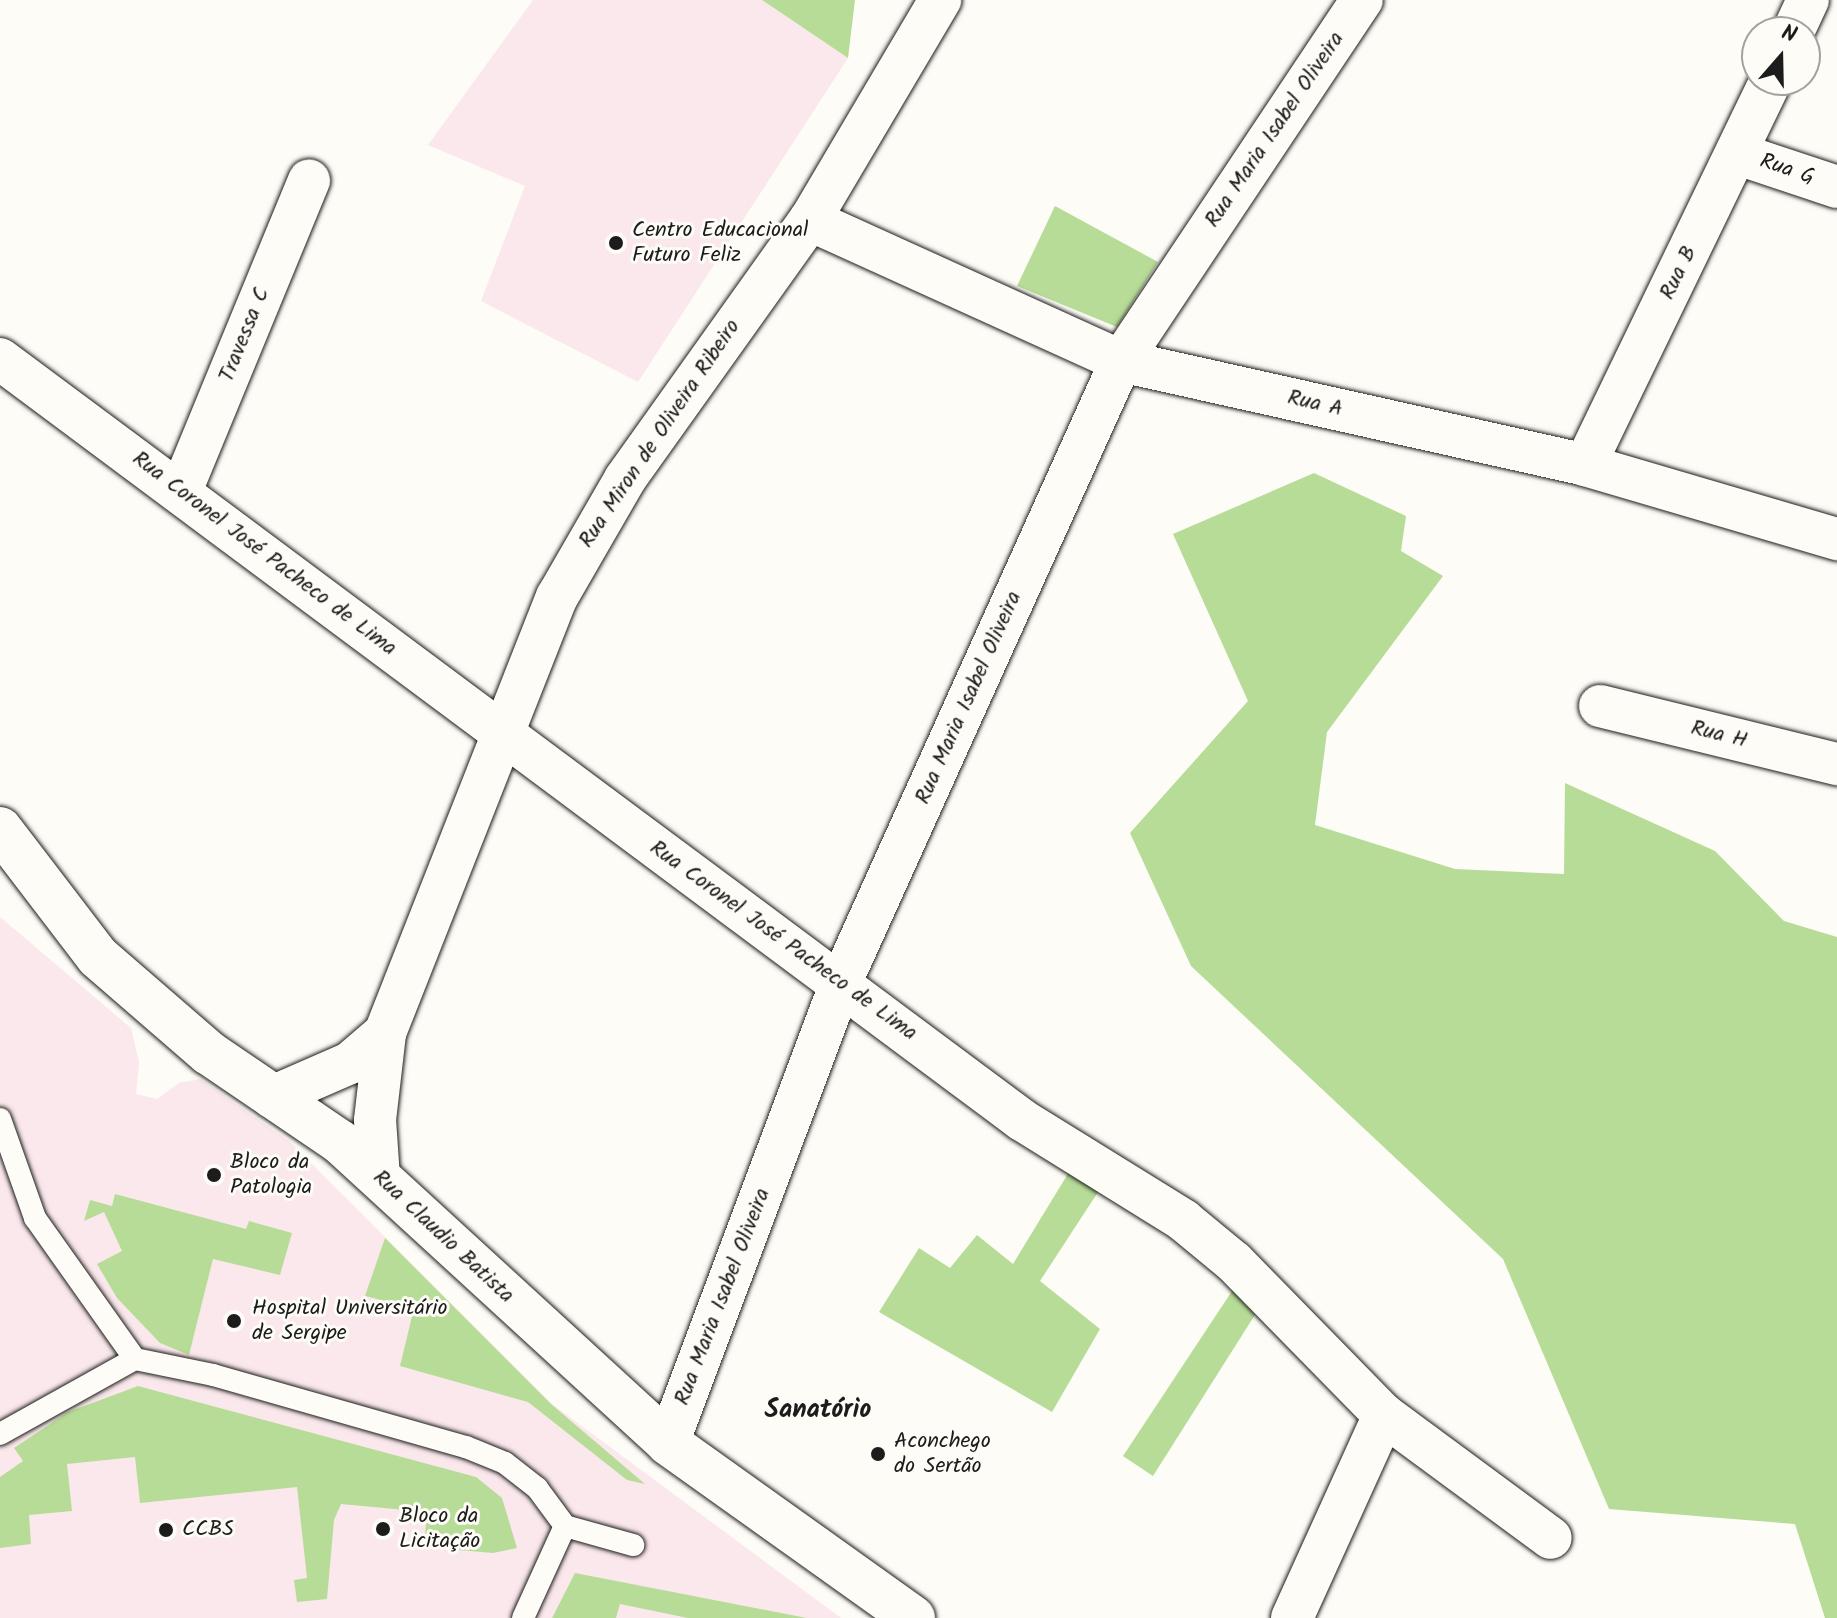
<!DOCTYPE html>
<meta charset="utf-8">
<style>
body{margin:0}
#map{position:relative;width:1837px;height:1618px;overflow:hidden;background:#fdfcf7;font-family:Kalam,sans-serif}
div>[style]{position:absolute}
.built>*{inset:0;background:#fae8ec}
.green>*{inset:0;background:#b7dc97}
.roads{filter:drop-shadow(0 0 2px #1c1c1c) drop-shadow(0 0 2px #1c1c1c)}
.service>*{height:22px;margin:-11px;padding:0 11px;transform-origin:11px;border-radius:11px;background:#fdfcf7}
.minor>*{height:42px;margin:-21px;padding:0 21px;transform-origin:21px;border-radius:21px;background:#fdfcf7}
.secondary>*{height:44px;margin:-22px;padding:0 22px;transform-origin:22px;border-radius:22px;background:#fdfcf7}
.dots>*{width:22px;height:22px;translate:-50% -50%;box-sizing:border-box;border:4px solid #fdfcf7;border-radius:50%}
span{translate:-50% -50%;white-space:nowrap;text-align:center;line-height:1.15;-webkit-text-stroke:6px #fdfcf7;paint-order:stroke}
.street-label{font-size:22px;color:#1c1c1c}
.poi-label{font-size:22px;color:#1c1c1c}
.left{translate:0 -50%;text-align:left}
.quarter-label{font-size:26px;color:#1c1c1c;font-weight:700}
.north{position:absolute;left:1741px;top:16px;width:80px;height:80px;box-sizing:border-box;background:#fdfcf7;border:2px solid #a3a29f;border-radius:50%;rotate:20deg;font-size:22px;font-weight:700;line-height:32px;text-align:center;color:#1c1c1c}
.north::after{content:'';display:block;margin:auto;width:28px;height:36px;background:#1c1c1c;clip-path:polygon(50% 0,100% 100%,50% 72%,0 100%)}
</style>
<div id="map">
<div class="built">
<i style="clip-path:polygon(533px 0,762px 0,848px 58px,638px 382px,481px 301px,525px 186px,428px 145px)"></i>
<i style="clip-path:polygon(0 917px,131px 1028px,139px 1062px,136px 1094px,157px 1099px,179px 1083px,200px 1079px,289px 1141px,552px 1404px,841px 1618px,0 1618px)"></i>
</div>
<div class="green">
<i style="clip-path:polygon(762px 0,855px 0,848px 58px)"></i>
<i style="clip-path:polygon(1055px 206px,1158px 262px,1117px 327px,1017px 286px)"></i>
<i style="clip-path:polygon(1314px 473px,1406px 516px,1401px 551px,1443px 576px,1327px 732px,1315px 825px,1455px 869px,1564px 874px,1565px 783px,1715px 851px,1784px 921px,1837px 937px,1837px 1618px,1825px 1618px,1795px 1524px,1609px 1509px,1503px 1259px,1191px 966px,1130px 833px,1248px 701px,1173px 534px)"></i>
<i style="clip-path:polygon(1069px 1172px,1100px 1189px,1040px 1281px,1100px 1329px,1052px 1412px,879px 1312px,919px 1248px,950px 1268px,977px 1235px,1013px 1264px)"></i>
<i style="clip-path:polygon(115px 1194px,246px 1229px,249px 1221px,292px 1233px,280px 1275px,213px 1259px,189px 1355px,160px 1343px,117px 1298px,97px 1264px,122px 1251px,104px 1212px,84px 1221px,90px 1200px,112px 1206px)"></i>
<i style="clip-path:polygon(385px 1238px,551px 1404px,645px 1484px,627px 1480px,528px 1402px,400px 1366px,414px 1308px,365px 1296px)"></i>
<i style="clip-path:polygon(1236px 1285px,1258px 1310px,1153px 1476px,1123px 1456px)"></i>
<i style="clip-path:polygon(138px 1386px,476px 1477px,502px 1498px,517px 1548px,493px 1553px,424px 1547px,427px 1512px,341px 1504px,334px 1520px,327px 1599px,297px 1602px,294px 1580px,307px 1578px,297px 1487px,140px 1503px,135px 1457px,67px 1464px,72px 1511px,29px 1515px,31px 1544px,0 1548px,0 1477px,23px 1461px,14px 1448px,68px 1412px)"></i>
<i style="clip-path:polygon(575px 1573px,807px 1618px,688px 1618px,620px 1604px,616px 1618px,552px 1618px)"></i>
</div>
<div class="roads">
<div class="service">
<i style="left:0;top:1119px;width:105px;rotate:70.5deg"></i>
<i style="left:35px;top:1218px;width:173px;rotate:54.7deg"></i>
<i style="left:0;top:1434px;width:154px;rotate:-29.1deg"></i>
<i style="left:135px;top:1359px;width:80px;rotate:11.6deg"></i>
<i style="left:213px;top:1375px;width:263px;rotate:15.9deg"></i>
<i style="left:466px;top:1447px;width:42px;rotate:22.3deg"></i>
<i style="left:505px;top:1463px;width:41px;rotate:38deg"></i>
<i style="left:537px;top:1488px;width:47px;rotate:53.6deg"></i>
<i style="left:565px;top:1526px;width:71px;rotate:15.6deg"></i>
<i style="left:523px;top:1618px;width:101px;rotate:-65.5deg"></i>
</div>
<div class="minor">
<i style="left:1793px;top:32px;width:35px;rotate:-65deg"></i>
<i style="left:1738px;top:154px;width:104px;rotate:18.4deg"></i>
<i style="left:810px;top:220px;width:341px;rotate:24.4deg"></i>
<i style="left:1121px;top:361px;width:476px;rotate:12.6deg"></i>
<i style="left:1585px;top:465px;width:263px;rotate:16.4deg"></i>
<i style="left:0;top:359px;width:1274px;rotate:36.67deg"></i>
<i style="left:1022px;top:1120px;width:190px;rotate:31.8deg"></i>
<i style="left:1183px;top:1220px;width:66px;rotate:39.5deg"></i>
<i style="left:1234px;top:1262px;width:214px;rotate:45.6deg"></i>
<i style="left:1384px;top:1415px;width:207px;rotate:36.4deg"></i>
<i style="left:1585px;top:465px;width:428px;rotate:-64.2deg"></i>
<i style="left:181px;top:491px;width:336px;rotate:-67.6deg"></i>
<i style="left:1600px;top:706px;width:244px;rotate:13.8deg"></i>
<i style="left:272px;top:1097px;width:85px;rotate:-23.6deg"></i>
<i style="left:350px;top:1063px;width:46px;rotate:-40.6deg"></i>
<i style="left:379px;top:1178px;width:58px;rotate:-93.9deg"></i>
<i style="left:375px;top:1120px;width:88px;rotate:-83.4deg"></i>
<i style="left:385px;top:1033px;width:469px;rotate:-68.5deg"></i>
<i style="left:557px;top:597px;width:136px;rotate:-60deg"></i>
<i style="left:625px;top:479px;width:318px;rotate:-54.5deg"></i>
<i style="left:810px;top:220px;width:256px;rotate:-59.4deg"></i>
<i style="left:668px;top:1443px;width:492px;rotate:-69.4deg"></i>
<i style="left:841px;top:982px;width:681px;rotate:-65.73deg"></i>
<i style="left:1121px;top:361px;width:434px;rotate:-56.3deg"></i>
<i style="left:1292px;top:1618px;width:223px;rotate:-65.6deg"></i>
</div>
<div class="secondary">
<i style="left:0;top:829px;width:161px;rotate:52.6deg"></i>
<i style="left:98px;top:957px;width:147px;rotate:40.9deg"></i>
<i style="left:209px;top:1053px;width:158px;rotate:34.2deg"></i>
<i style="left:340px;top:1142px;width:445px;rotate:42.5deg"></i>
<i style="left:668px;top:1443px;width:301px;rotate:35.5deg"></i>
</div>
</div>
<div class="dots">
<i style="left:616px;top:243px;background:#1c1c1c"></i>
<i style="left:214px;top:1175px;background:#1c1c1c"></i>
<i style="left:234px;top:1321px;background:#1c1c1c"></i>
<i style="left:878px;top:1454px;background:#1c1c1c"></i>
<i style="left:383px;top:1529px;background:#1c1c1c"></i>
<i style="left:166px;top:1530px;background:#1c1c1c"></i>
</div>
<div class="street-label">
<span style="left:1275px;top:130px;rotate:-56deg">Rua Maria Isabel Oliveira</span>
<span style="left:1787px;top:170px;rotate:19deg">Rua G</span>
<span style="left:1679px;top:273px;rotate:-64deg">Rua B</span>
<span style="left:245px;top:335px;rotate:-68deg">Travessa C</span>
<span style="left:1315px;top:404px;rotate:13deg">Rua A</span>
<span style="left:660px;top:434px;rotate:-56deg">Rua Miron de Oliveira Ribeiro</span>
<span style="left:264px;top:554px;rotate:37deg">Rua Coronel José Pacheco de Lima</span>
<span style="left:969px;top:698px;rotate:-66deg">Rua Maria Isabel Oliveira</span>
<span style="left:1719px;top:735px;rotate:14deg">Rua H</span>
<span style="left:783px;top:941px;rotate:36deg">Rua Coronel José Pacheco de Lima</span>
<span style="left:443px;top:1237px;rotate:43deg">Rua Claudio Batista</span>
<span style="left:723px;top:1297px;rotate:-69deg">Rua Maria Isabel Oliveira</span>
</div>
<div class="poi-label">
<span class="left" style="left:632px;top:243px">Centro Educacional<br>Futuro Feliz</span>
<span class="left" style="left:230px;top:1175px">Bloco da<br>Patologia</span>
<span class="left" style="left:252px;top:1321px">Hospital Universitário<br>de Sergipe</span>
<span class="left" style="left:894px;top:1454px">Aconchego<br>do Sertão</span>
<span class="left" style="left:399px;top:1529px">Bloco da<br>Licitação</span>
<span class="left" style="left:182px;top:1530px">CCBS</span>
</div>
<div class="quarter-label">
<span style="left:818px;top:1411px">Sanatório</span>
</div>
<div class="north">N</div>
</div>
